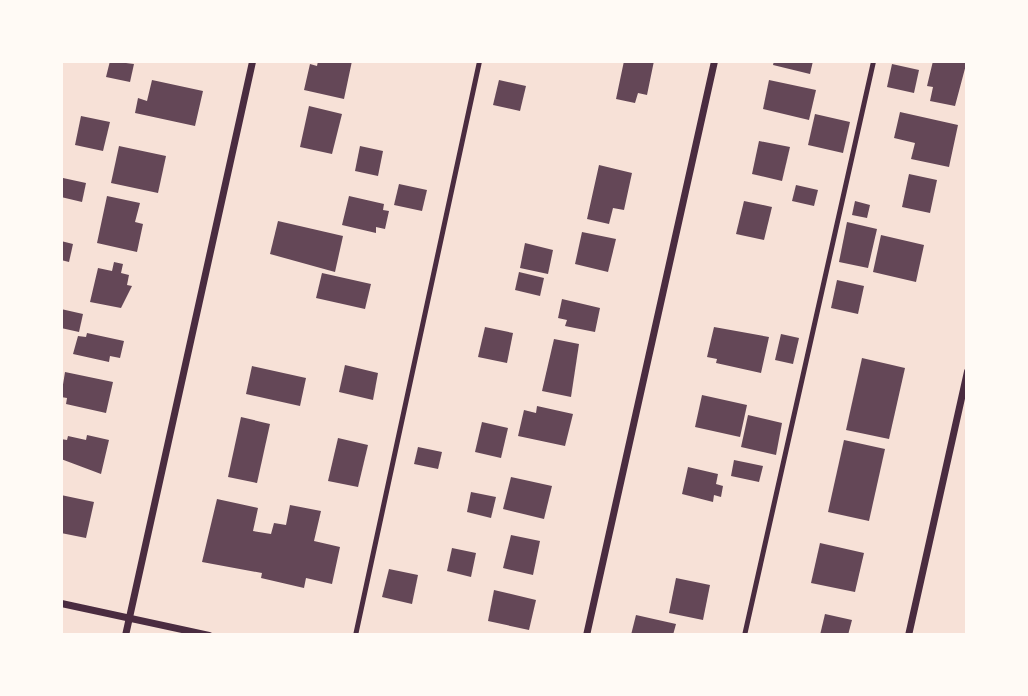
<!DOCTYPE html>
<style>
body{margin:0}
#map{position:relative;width:1028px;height:696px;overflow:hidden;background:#f7e1d7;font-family:"Golos Text",sans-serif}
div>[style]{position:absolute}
.building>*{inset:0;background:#644757}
.service>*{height:5px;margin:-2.5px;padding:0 2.5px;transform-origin:2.5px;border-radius:2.5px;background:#4a2c40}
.minor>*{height:7px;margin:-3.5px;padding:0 3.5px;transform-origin:3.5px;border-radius:3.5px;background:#4a2c40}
span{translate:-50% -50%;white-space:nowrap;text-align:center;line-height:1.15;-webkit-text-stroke:5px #fffaf5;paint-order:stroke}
.frame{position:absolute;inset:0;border:63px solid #fffaf5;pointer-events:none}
</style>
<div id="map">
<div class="building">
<i style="clip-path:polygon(110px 61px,134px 64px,130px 82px,106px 77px)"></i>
<i style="clip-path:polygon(318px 61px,352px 61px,344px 99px,304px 90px,310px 64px,317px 66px)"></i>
<i style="clip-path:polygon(624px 61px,654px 61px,647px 95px,638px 93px,635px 103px,616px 99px)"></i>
<i style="clip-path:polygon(774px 61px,813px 61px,810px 74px,773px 65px)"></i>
<i style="clip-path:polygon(933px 61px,967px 61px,955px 106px,930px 101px,933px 87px,927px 86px)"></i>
<i style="clip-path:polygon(892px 64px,919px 70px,914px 93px,887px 87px)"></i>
<i style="clip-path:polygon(152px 80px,203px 91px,195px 126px,135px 113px,138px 98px,147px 101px)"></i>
<i style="clip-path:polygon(499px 80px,526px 86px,520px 111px,493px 105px)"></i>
<i style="clip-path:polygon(769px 80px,816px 90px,809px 120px,763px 109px)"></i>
<i style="clip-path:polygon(309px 106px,342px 114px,332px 154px,300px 147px)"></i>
<i style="clip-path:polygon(900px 112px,958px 125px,949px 167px,911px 159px,915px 143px,894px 138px)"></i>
<i style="clip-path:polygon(815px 114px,850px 122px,843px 153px,808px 145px)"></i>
<i style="clip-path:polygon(81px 116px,110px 122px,103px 151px,75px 145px)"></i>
<i style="clip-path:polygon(759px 141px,790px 147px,782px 181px,752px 174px)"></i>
<i style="clip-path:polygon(119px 146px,166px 156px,158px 193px,111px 183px)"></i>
<i style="clip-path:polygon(360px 146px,383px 151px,378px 176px,355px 171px)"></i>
<i style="clip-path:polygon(599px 165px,632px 173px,624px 210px,613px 208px,609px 224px,587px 219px)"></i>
<i style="clip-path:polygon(909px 174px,937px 180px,930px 213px,902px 207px)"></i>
<i style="clip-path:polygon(63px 178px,86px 183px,82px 202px,61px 197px)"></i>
<i style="clip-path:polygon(399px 184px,427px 190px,422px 211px,394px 205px)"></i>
<i style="clip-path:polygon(796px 185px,818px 190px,814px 206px,792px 201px)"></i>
<i style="clip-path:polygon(107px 196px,140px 203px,135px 222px,143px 224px,137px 252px,97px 243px)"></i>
<i style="clip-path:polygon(349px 196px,384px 204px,383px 210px,389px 211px,385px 229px,376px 227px,376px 233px,342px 225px)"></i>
<i style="clip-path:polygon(744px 201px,772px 207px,764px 240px,736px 234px)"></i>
<i style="clip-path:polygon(855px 201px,870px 205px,867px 218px,852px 215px)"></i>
<i style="clip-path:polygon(278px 221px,343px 236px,335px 272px,270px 254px)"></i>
<i style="clip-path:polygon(847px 222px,877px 229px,868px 268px,839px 262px)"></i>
<i style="clip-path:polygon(582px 232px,616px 239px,608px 272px,575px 264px)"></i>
<i style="clip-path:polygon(881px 235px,924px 245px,916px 282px,873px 272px)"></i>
<i style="clip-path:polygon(61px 241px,73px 244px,69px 262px,61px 260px)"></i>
<i style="clip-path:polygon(525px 243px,553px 250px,548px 274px,520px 268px)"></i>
<i style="clip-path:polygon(114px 262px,123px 264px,121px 273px,129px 275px,127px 285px,132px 286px,121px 308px,90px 302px,98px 268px,112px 271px)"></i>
<i style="clip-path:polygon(519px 272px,544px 278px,540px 296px,515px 290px)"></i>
<i style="clip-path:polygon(322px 273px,371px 284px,365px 309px,316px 298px)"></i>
<i style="clip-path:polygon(837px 280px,864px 286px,858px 314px,831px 308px)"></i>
<i style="clip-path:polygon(562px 299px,600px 308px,595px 332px,565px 326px,567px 320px,558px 318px)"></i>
<i style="clip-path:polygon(61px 309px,83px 314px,79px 332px,61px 328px)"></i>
<i style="clip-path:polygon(485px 327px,513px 333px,507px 363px,478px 357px)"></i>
<i style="clip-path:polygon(714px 327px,769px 337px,761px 373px,716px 363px,717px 359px,707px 357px)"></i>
<i style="clip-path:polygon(87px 333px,124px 341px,120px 358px,110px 356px,109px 362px,73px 354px,78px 336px,86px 337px)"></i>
<i style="clip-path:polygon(781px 334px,799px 338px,793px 364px,775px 360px)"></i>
<i style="clip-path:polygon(554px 339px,579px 344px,571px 397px,542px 391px)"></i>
<i style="clip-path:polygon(862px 358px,905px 368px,889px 439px,846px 430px)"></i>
<i style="clip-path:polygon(345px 365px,378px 373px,373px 400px,339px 392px)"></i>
<i style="clip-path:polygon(252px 366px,306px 378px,300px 406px,246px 394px)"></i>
<i style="clip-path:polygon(65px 372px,113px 382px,106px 413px,66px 404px,67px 398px,61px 397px)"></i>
<i style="clip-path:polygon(702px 395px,747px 405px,740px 437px,695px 427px)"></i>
<i style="clip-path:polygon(537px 406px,573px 414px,565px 446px,518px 436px,524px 410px,536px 413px)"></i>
<i style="clip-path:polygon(748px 415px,782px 423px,776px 455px,741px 447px)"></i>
<i style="clip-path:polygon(241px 417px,270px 424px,257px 483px,228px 477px)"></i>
<i style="clip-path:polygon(482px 422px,508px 428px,501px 458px,475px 452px)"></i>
<i style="clip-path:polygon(87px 435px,109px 440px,101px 474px,61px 459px,61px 439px,67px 440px,68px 436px,86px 440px)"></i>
<i style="clip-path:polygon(338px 438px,368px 445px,358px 487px,328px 481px)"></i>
<i style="clip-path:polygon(844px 440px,885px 449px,869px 521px,828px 512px)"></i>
<i style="clip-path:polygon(418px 447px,442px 452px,438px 469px,414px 464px)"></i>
<i style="clip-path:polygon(734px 460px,763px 466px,759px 482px,731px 476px)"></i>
<i style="clip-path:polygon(688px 467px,718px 474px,716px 484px,723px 486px,721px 497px,714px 495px,713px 502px,682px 494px)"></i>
<i style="clip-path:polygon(511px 477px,552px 486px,544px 519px,503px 509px)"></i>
<i style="clip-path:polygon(471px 492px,496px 497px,491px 518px,467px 512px)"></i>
<i style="clip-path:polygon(61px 495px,94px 502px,86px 538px,61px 533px)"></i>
<i style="clip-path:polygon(217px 499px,258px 508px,253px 531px,271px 534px,274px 523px,286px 525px,290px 505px,321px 511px,314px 541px,340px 547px,332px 584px,306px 578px,304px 588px,261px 578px,262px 573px,202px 562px)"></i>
<i style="clip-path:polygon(511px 535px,540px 541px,533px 575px,503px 568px)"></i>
<i style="clip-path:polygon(820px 543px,864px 553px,855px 592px,811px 583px)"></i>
<i style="clip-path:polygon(452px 548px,476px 553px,471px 577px,447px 571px)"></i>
<i style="clip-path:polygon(389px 569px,418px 575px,412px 604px,382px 597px)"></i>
<i style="clip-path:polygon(676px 578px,710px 585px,703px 620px,669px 613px)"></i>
<i style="clip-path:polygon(494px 590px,536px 600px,529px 630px,488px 621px)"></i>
<i style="clip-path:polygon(825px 614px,852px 620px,848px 635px,820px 635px)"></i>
<i style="clip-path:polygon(636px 615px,676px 624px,673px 635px,631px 635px)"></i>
</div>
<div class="service">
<i style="left:355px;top:635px;width:587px;rotate:-77.81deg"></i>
<i style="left:744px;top:635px;width:588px;rotate:-77.33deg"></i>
</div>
<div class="minor">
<i style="left:61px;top:603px;width:151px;rotate:12.2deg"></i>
<i style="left:125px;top:635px;width:588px;rotate:-77.52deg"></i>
<i style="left:586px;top:635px;width:588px;rotate:-77.43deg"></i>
<i style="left:908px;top:635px;width:271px;rotate:-77.4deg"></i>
</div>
<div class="frame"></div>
</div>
